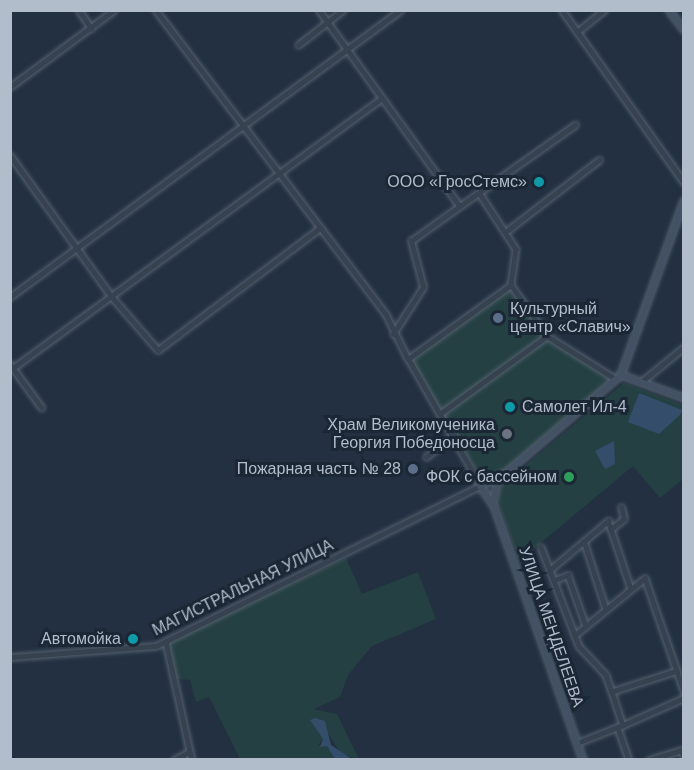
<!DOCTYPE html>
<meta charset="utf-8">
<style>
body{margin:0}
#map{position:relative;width:694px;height:770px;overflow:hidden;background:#223041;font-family:Arial,sans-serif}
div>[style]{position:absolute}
.green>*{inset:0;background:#244042}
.water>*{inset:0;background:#334d6a}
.roads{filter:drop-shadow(0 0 2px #54606e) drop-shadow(0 0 2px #54606e)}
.minor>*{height:4.5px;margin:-2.25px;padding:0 2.25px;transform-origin:2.25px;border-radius:2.25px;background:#364250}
.tertiary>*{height:5px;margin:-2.5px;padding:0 2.5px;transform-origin:2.5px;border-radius:2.5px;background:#364250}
.secondary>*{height:6px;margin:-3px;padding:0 3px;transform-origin:3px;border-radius:3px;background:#435164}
.dots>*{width:16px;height:16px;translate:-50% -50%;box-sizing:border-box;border:3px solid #1b2735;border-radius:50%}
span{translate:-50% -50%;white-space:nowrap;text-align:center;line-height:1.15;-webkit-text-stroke:6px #1b2735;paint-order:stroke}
.poi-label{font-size:16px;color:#b2bdcb}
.right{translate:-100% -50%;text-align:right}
.left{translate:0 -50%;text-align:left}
.street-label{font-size:16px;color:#b2bdcb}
.frame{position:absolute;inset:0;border:12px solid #b2bdcb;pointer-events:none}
</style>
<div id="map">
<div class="green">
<i style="clip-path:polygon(511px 285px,547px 336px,614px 378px,500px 476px,488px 479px,478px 472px,408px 359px)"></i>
<i style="clip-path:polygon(624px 383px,683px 405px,683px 479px,660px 498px,633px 466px,519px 561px,498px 501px,500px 487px)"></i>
<i style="clip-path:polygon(346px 558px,362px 594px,418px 572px,436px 619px,372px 646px,348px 675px,340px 697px,314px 709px,337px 714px,359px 759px,341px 754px,323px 725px,311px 721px,323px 739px,318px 745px,327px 746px,335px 759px,240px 759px,209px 697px,196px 702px,190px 680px,177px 679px,167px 642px)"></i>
</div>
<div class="water">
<i style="clip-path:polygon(639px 393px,682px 410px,680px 415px,659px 434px,628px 422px)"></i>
<i style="clip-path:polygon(614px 441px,615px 464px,605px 469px,595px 451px)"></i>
<i style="clip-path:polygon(315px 718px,325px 721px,331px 745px,352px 759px,335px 759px,327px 746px,320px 747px,323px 739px,310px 720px)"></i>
</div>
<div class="roads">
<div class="minor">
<i style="left:79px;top:10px;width:22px;rotate:56deg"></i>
<i style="left:156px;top:10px;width:381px;rotate:52.9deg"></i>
<i style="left:386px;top:314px;width:50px;rotate:63.9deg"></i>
<i style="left:319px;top:10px;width:241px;rotate:54.3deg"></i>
<i style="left:460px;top:206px;width:141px;rotate:-35.2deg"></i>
<i style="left:562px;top:10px;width:211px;rotate:54.7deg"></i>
<i style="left:577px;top:32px;width:35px;rotate:-39deg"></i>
<i style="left:298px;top:45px;width:57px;rotate:-37.9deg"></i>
<i style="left:10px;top:87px;width:129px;rotate:-36.5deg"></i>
<i style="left:10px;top:155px;width:175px;rotate:54.3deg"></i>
<i style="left:112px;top:297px;width:70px;rotate:49deg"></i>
<i style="left:158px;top:350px;width:203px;rotate:-37deg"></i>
<i style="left:480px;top:194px;width:66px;rotate:56.8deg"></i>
<i style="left:516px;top:249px;width:36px;rotate:98deg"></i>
<i style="left:508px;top:230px;width:115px;rotate:-37.6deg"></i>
<i style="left:10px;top:297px;width:484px;rotate:-36.3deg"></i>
<i style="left:393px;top:334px;width:56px;rotate:-57.4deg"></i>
<i style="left:423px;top:287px;width:48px;rotate:-104.6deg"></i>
<i style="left:411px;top:241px;width:60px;rotate:-35.5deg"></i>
<i style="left:10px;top:364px;width:54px;rotate:54deg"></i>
<i style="left:13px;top:368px;width:457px;rotate:-36.2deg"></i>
<i style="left:441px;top:413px;width:131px;rotate:-36deg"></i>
<i style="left:426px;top:457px;width:36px;rotate:-38deg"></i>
<i style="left:480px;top:485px;width:145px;rotate:-119.7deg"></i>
<i style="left:408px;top:359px;width:127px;rotate:-35.7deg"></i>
<i style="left:511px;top:285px;width:62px;rotate:54.8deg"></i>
<i style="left:547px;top:336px;width:79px;rotate:32.1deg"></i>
<i style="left:611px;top:529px;width:63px;rotate:71.6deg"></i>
<i style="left:584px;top:541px;width:71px;rotate:72.1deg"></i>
<i style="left:541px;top:547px;width:106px;rotate:69deg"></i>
<i style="left:579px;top:646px;width:40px;rotate:47deg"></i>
<i style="left:606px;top:675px;width:18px;rotate:71deg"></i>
<i style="left:551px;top:569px;width:75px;rotate:-40.1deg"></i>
<i style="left:608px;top:521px;width:9px;rotate:69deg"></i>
<i style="left:611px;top:529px;width:16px;rotate:-38deg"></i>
<i style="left:624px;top:519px;width:12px;rotate:-104deg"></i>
<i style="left:555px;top:580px;width:14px;rotate:-21deg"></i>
<i style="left:568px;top:575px;width:54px;rotate:70.6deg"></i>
<i style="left:575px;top:635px;width:90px;rotate:-39.2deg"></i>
<i style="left:645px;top:578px;width:120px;rotate:71deg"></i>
<i style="left:166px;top:642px;width:121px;rotate:77.6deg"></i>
<i style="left:677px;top:671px;width:68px;rotate:162.1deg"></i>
<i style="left:612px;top:692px;width:35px;rotate:72deg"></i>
<i style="left:623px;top:725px;width:67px;rotate:-23.9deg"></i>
<i style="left:618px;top:728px;width:34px;rotate:71deg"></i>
<i style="left:577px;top:743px;width:49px;rotate:-21.4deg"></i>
<i style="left:174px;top:760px;width:17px;rotate:-28deg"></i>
<i style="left:649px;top:760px;width:34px;rotate:-17deg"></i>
<i style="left:681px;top:750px;width:7px;rotate:63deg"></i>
</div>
<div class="tertiary">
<i style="left:641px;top:382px;width:55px;rotate:-39.1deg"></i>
<i style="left:10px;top:657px;width:146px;rotate:-4.3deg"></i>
<i style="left:156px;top:646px;width:361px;rotate:-26.3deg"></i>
</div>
<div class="secondary">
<i style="left:669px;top:10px;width:25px;rotate:53deg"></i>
<i style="left:621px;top:375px;width:67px;rotate:20.1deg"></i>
<i style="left:493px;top:503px;width:25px;rotate:-78deg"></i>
<i style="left:583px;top:760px;width:269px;rotate:-109.3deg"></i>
<i style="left:494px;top:506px;width:24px;rotate:-125deg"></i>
<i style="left:480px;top:486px;width:30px;rotate:-27deg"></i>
<i style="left:507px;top:472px;width:150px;rotate:-40.4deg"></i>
<i style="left:621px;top:375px;width:185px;rotate:-70.1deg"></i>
</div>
</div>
<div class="dots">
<i style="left:539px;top:182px;background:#0f9aa8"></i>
<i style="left:498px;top:318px;background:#5c6f8a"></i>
<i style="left:510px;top:407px;background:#0f9aa8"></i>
<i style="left:507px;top:434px;background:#6b7280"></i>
<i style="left:413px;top:469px;background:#5c6f8a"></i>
<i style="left:569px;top:477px;background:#2e9e5b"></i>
<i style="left:133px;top:639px;background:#0f9aa8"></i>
</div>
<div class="poi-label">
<span class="right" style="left:527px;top:182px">ООО «ГросСтемс»</span>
<span class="left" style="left:510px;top:318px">Культурный<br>центр «Славич»</span>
<span class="left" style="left:522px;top:407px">Самолет Ил-4</span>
<span class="right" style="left:495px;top:434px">Храм Великомученика<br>Георгия Победоносца</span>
<span class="right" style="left:401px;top:469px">Пожарная часть № 28</span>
<span class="right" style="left:557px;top:477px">ФОК с бассейном</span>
<span class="right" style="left:121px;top:639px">Автомойка</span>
</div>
<div class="street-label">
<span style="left:243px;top:588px;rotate:-26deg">МАГИСТРАЛЬНАЯ УЛИЦА</span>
<span style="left:551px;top:627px;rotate:71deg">УЛИЦА МЕНДЕЛЕЕВА</span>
</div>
<div class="frame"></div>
</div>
